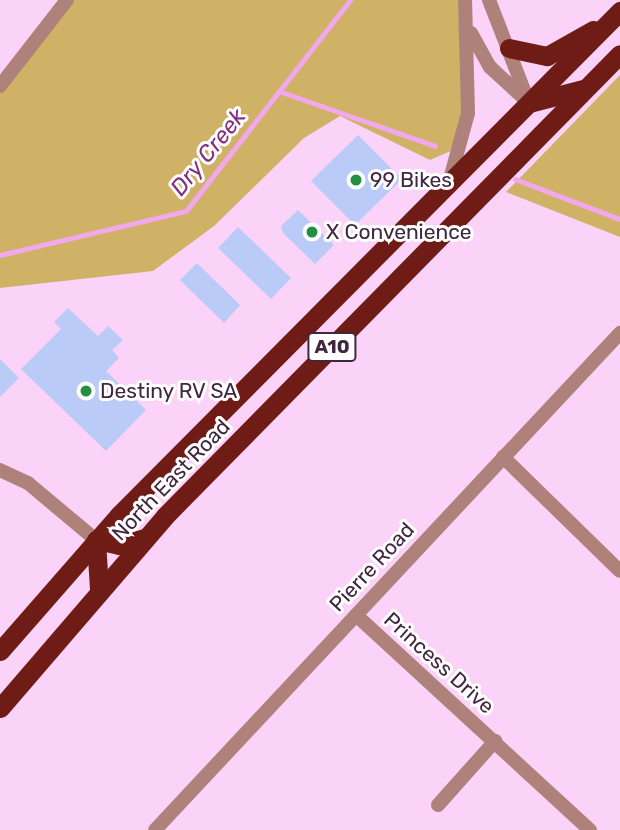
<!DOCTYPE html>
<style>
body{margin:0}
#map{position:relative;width:620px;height:830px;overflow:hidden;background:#fcd3f8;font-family:Rubik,sans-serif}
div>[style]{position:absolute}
.green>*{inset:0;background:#cfb266}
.stream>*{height:4.5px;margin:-2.25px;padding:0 2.25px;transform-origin:2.25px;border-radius:2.25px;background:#f2a8ed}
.building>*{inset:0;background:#bacbf8}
.minor>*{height:14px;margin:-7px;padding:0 7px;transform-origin:7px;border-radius:7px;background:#ae827b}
.tertiary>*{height:14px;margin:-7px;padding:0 7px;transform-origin:7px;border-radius:7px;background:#ae827b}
.trunk>*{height:19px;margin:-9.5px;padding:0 9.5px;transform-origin:9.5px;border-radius:9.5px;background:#701c16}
.dots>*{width:19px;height:19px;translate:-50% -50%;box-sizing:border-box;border:4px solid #fff;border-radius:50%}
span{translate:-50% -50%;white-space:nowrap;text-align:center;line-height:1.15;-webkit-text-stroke:6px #fff;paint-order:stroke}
.shield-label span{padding:2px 5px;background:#fff;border:2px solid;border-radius:5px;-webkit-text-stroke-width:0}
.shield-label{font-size:19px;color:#40273f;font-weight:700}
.poi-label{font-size:21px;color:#40273f}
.left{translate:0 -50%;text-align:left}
.street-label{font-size:21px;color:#40273f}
.water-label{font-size:23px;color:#832e80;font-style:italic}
</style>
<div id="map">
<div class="green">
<i style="clip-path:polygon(67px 0,465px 0,462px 146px,430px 160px,340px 116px,304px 138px,214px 226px,153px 271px,0 288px,0 86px)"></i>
<i style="clip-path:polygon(620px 75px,620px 237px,506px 192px)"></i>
</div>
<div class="stream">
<i style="left:279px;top:91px;width:165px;rotate:19.4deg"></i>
<i style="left:515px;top:179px;width:112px;rotate:20.9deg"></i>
<i style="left:0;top:255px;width:191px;rotate:-13.3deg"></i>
<i style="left:186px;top:211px;width:267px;rotate:-52.1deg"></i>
</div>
<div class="building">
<i style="clip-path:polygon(358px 135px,402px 179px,355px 225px,311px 181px)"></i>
<i style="clip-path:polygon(298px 210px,334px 245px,315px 264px,283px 233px,281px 226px)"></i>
<i style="clip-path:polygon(238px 227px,291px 278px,271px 299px,218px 248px)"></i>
<i style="clip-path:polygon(197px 263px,240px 305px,224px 323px,180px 280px)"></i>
<i style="clip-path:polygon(68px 308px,98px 336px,108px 326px,123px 340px,112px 350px,119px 358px,106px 371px,146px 410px,106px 451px,21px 369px,61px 329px,54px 322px)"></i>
<i style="clip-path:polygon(0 359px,19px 378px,0 397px)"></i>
</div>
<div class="minor">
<i style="left:0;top:86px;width:109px;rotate:-52.1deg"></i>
<i style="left:503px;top:457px;width:163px;rotate:44.3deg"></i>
<i style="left:0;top:470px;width:31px;rotate:25deg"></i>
<i style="left:28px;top:483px;width:89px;rotate:40deg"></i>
<i style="left:356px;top:615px;width:318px;rotate:42.6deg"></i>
<i style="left:438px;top:805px;width:86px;rotate:-48.3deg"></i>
<i style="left:155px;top:830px;width:681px;rotate:-46.91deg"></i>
</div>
<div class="tertiary">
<i style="left:489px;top:0;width:110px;rotate:68.8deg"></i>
<i style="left:471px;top:33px;width:39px;rotate:61deg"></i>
<i style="left:490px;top:67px;width:53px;rotate:42.7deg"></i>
<i style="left:450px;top:179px;width:68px;rotate:-74.7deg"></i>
<i style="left:468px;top:113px;width:113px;rotate:-91.5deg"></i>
</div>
<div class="trunk">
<i style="left:509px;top:48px;width:39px;rotate:12deg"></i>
<i style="left:547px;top:56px;width:53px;rotate:-29.5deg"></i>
<i style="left:529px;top:103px;width:56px;rotate:-14.5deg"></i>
<i style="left:96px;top:540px;width:24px;rotate:12deg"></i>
<i style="left:119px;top:545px;width:27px;rotate:-15deg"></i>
<i style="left:96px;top:540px;width:49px;rotate:86.5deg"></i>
<i style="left:0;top:651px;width:181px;rotate:-48.8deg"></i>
<i style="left:119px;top:515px;width:711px;rotate:-45.17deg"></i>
<i style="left:0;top:708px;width:253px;rotate:-49.3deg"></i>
<i style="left:165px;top:516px;width:648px;rotate:-45.44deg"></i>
</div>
<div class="dots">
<i style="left:356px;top:180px;background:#258e45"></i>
<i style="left:312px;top:232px;background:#258e45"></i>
<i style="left:86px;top:391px;background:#258e45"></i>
</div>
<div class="shield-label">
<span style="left:332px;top:347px">A10</span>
</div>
<div class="poi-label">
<span class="left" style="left:370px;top:180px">99 Bikes</span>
<span class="left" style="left:326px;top:232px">X Convenience</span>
<span class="left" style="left:100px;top:391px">Destiny RV SA</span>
</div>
<div class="street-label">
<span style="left:171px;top:480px;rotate:-46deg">North East Road</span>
<span style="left:372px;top:567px;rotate:-47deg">Pierre Road</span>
<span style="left:439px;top:663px;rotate:42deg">Princess Drive</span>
</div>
<div class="water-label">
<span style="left:208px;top:152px;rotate:-51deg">Dry Creek</span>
</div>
</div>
